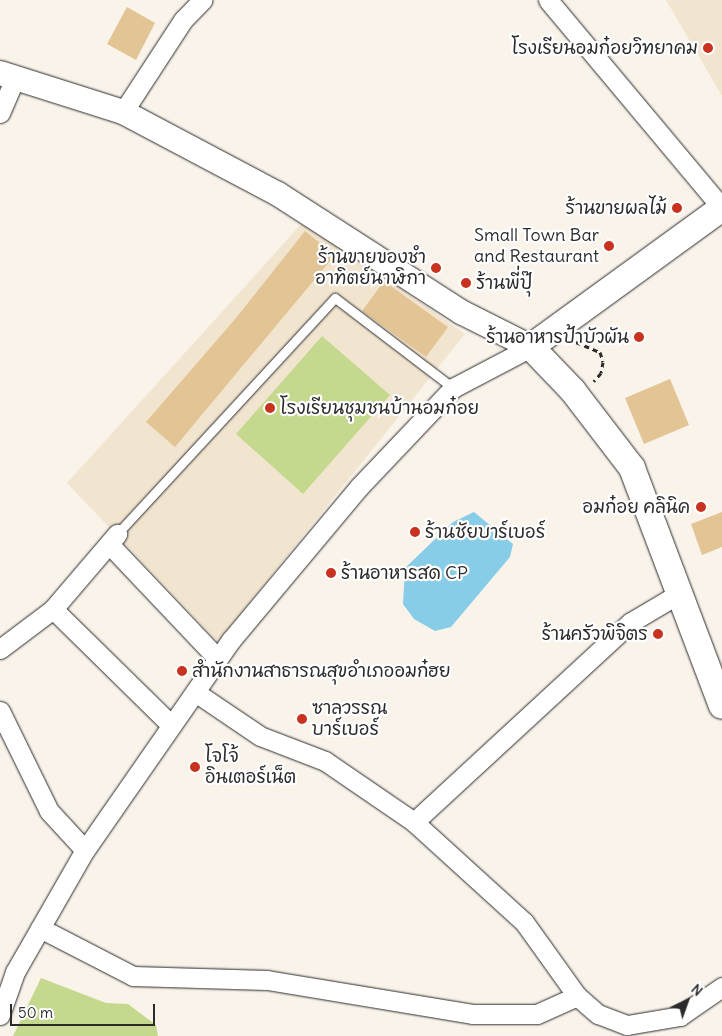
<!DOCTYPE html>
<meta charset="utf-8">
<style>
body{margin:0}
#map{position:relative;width:722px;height:1036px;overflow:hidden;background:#f9f3ea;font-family:Delius,"Playpen Sans Thai",sans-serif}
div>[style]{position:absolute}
.built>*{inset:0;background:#f2e5d0}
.green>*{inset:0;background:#c5d98e}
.water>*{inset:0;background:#87cde8}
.building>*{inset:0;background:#e2c495}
.path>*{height:3px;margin-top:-1.5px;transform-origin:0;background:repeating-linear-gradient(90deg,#2b2b2b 0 5px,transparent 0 9px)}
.roads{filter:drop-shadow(0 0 1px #2b2b2b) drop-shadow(0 0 1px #2b2b2b)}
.service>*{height:9px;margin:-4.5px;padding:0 4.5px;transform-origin:4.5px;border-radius:4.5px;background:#fff}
.minor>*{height:19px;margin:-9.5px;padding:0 9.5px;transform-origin:9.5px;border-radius:9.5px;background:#fff}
.tertiary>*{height:24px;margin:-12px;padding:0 12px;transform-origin:12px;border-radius:12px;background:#fff}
.secondary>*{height:26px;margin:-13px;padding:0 13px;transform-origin:13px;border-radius:13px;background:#fff}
.dots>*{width:14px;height:14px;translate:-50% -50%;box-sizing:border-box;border:2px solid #fff;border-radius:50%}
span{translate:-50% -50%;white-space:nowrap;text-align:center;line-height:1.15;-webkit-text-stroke:4.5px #fff;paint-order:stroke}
.poi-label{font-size:18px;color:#2b2b2b}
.right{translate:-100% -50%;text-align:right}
.left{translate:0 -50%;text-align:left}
.north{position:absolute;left:662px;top:976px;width:50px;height:50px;-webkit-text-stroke:4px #fff;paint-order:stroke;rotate:42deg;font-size:14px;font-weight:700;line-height:20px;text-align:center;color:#2b2b2b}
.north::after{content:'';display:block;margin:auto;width:18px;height:22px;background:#2b2b2b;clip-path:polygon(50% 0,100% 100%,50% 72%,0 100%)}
.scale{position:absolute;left:10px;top:1004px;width:145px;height:22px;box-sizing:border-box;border:2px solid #2b2b2b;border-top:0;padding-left:6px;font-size:15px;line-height:18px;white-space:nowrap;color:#2b2b2b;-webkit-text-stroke:4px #fff;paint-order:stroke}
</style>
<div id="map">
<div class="built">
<i style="clip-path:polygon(666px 0,722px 0,722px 96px)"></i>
<i style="clip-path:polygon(305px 220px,465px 334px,218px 642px,67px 483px)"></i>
</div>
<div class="green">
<i style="clip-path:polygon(322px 336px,390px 395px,303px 494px,236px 434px)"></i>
<i style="clip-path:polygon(41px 978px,106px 1003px,128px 1004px,156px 1025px,158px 1036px,13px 1036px)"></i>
</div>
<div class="water">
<i style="clip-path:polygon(474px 512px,513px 544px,510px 557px,451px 627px,435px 631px,414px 619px,403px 604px,405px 568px,453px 522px)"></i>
</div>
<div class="building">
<i style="clip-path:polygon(127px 7px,155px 23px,136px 60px,107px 44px)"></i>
<i style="clip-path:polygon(305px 231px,335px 255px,175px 447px,146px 422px,236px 318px)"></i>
<i style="clip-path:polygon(384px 281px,448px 327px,426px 357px,362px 311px)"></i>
<i style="clip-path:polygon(670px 379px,689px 425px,644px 444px,625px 398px)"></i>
<i style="clip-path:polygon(722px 512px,722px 547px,702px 555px,691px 524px)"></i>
</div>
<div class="path">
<i style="left:576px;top:342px;width:26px;rotate:23deg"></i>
<i style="left:600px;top:352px;width:10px;rotate:73deg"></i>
<i style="left:603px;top:362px;width:11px;rotate:100deg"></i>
<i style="left:601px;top:373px;width:11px;rotate:131deg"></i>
</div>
<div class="roads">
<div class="service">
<i style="left:117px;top:534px;width:321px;rotate:-47.3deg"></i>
<i style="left:335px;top:298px;width:148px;rotate:37.3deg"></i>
</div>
<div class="minor">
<i style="left:548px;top:0;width:271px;rotate:50.1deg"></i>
<i style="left:123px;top:112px;width:110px;rotate:-56.9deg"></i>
<i style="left:183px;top:20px;width:28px;rotate:-46deg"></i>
<i style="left:0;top:113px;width:40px;rotate:-66.6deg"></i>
<i style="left:109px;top:544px;width:158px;rotate:46.5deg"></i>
<i style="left:53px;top:609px;width:165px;rotate:44.5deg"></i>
<i style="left:0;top:649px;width:66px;rotate:-37deg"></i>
<i style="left:53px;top:609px;width:99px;rotate:-49.5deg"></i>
<i style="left:195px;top:692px;width:78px;rotate:34.1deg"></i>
<i style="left:260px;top:736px;width:70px;rotate:21deg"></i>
<i style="left:325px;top:761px;width:108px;rotate:34.4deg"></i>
<i style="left:414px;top:822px;width:149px;rotate:42.3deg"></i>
<i style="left:524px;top:922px;width:91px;rotate:54.4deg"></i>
<i style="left:577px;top:996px;width:28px;rotate:41deg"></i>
<i style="left:598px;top:1014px;width:31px;rotate:21deg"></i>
<i style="left:627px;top:1025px;width:54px;rotate:-9.6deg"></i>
<i style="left:680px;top:1016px;width:51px;rotate:-34.6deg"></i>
<i style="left:0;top:711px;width:111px;rotate:63.9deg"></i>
<i style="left:49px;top:811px;width:53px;rotate:47.3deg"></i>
<i style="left:414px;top:822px;width:295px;rotate:-42.7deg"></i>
<i style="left:631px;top:622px;width:57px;rotate:-30.6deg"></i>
<i style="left:40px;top:928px;width:105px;rotate:27.3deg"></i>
<i style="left:133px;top:976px;width:134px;rotate:1.7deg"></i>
<i style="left:267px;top:980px;width:208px;rotate:9.4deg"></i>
<i style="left:472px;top:1014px;width:65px"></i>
<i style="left:537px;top:1014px;width:44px;rotate:-24.2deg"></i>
<i style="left:0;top:1015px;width:46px;rotate:-70.8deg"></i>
<i style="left:15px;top:972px;width:141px;rotate:-60.2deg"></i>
<i style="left:85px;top:850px;width:256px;rotate:-55.2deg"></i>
<i style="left:231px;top:640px;width:199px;rotate:-50.1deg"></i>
<i style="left:359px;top:487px;width:137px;rotate:-46.5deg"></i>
<i style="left:453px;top:388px;width:88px;rotate:-27.7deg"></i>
</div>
<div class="tertiary">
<i style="left:0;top:73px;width:129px;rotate:17.6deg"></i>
<i style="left:123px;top:112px;width:175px;rotate:27.9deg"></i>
<i style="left:278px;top:194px;width:218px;rotate:32.8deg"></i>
<i style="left:461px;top:312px;width:78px;rotate:26.6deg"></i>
</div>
<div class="secondary">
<i style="left:722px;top:208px;width:236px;rotate:144deg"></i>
<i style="left:531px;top:347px;width:61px;rotate:46.3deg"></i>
<i style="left:573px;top:391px;width:97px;rotate:52.5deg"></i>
<i style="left:632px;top:468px;width:254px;rotate:69.3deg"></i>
</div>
</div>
<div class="dots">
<i style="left:708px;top:48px;background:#c8321e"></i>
<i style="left:677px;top:208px;background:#c8321e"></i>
<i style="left:609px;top:246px;background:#c8321e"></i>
<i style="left:436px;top:268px;background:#c8321e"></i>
<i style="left:466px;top:283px;background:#c8321e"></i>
<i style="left:639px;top:337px;background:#c8321e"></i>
<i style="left:270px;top:408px;background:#c8321e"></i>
<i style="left:701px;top:507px;background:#c8321e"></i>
<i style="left:415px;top:532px;background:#c8321e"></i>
<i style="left:331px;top:573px;background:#c8321e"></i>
<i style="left:658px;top:634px;background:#c8321e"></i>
<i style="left:182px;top:671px;background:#c8321e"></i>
<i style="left:302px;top:719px;background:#c8321e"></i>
<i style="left:195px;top:767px;background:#c8321e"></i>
</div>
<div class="poi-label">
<span class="right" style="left:698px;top:48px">โรงเรียนอมก๋อยวิทยาคม</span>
<span class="right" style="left:667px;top:208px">ร้านขายผลไม้</span>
<span class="right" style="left:599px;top:246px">Small Town Bar<br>and Restaurant</span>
<span class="right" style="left:426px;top:268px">ร้านขายของชำ<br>อาทิตย์นาฬิกา</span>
<span class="left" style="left:476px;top:283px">ร้านพี่ปุ๊</span>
<span class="right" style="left:629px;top:337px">ร้านอาหารป้าบัวผัน</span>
<span class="left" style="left:280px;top:408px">โรงเรียนชุมชนบ้านอมก๋อย</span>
<span class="right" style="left:690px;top:507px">อมก๋อย คลินิค</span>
<span class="left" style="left:425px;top:532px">ร้านชัยบาร์เบอร์</span>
<span class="left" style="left:341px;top:573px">ร้านอาหารสด CP</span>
<span class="right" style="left:648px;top:634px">ร้านครัวพิจิตร</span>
<span class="left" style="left:192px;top:671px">สำนักงานสาธารณสุขอำเภออมก๋ฮย</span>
<span class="left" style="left:312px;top:719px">ซาลวรรณ<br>บาร์เบอร์</span>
<span class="left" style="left:205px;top:767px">โจโจ้<br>อินเตอร์เน็ต</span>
</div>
<div class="north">N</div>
<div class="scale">50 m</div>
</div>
